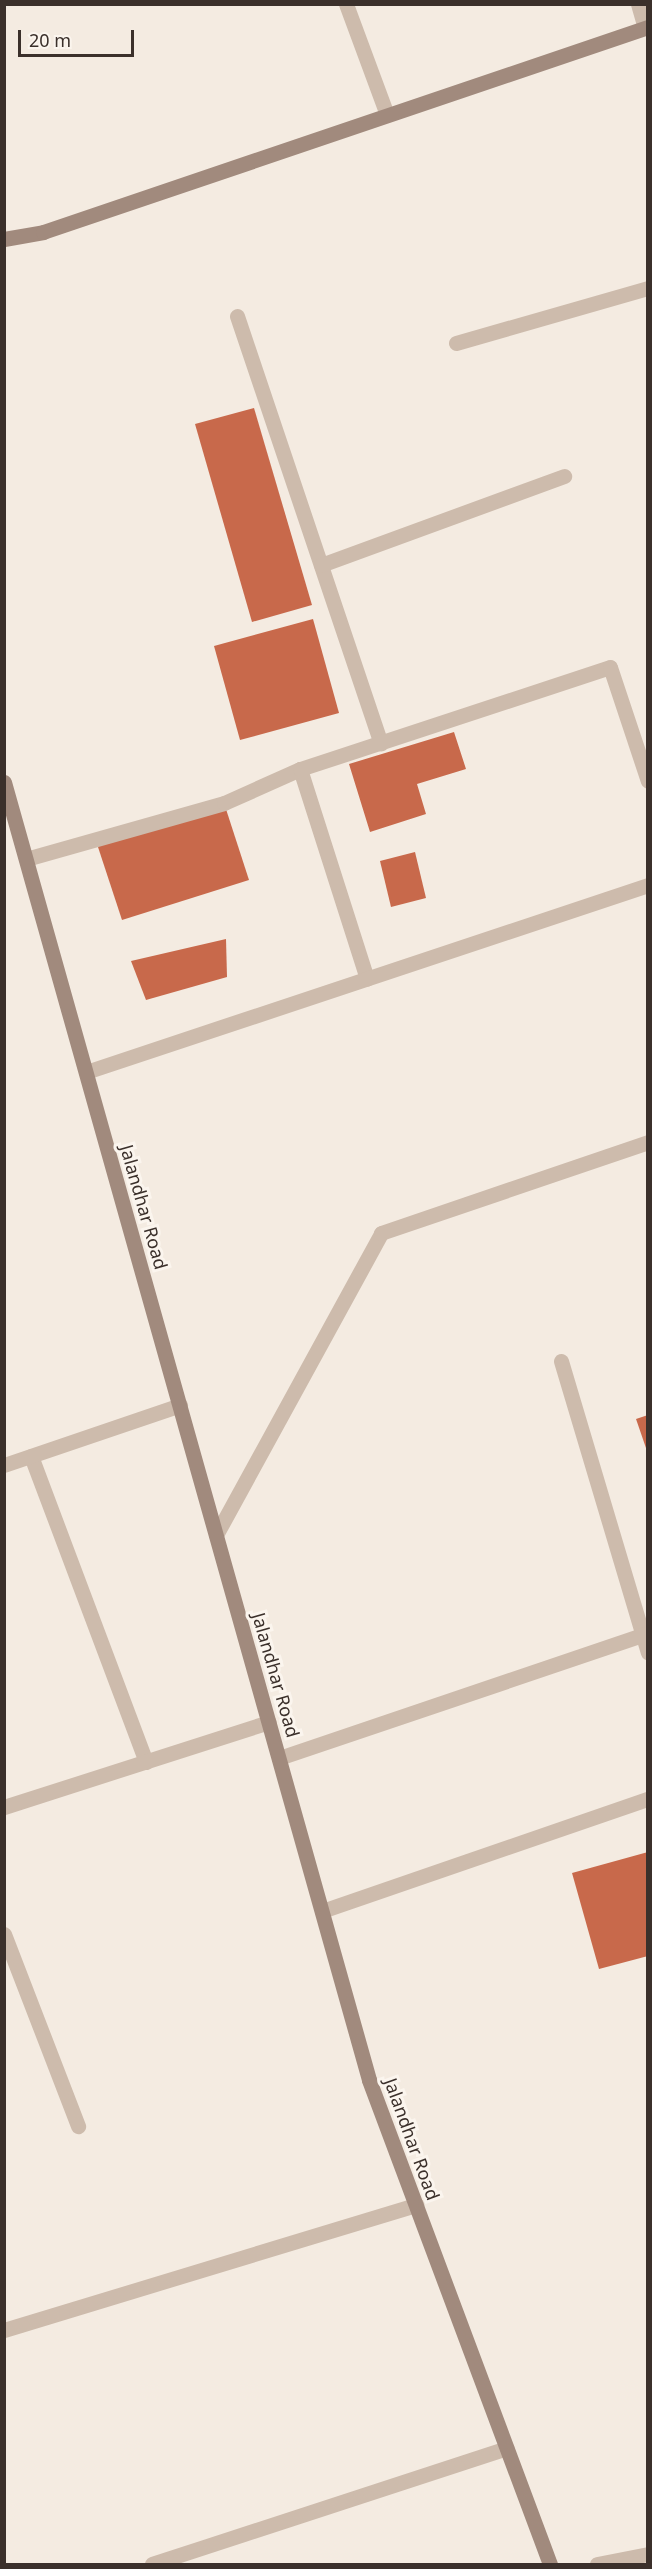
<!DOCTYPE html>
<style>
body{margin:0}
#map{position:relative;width:652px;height:2569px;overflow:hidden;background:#f4ebe1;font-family:"Noto Sans",sans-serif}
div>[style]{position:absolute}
.building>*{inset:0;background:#c8694b}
.minor>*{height:15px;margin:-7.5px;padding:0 7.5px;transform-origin:7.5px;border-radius:7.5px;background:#cdbbac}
.tertiary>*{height:15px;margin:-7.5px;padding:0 7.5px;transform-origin:7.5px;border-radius:7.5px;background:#cdbbac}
.secondary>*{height:15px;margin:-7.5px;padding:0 7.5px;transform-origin:7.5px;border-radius:7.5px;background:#a18a7d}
span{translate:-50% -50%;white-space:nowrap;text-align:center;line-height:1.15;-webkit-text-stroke:6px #fbf5ee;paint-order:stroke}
.street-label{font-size:18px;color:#3b302b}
.frame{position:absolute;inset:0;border:6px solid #3b302b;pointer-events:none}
.scale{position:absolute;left:18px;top:30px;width:116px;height:27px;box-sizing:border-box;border:3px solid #3b302b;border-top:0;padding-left:8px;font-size:18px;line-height:21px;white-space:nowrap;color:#3b302b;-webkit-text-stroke:4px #fbf5ee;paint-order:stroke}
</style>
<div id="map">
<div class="building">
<i style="clip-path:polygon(254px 408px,312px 605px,252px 622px,195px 424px)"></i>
<i style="clip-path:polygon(313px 619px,339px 713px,240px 740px,214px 646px)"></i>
<i style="clip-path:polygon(454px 732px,466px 769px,417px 784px,426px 814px,370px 832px,349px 764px)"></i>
<i style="clip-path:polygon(224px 803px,249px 880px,122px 920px,97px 844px)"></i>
<i style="clip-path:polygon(415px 852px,426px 898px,391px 907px,380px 861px)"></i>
<i style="clip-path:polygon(226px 939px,227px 977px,146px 1000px,131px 961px)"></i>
<i style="clip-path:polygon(648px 1415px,648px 1451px,647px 1451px,636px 1419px)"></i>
<i style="clip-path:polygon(648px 1852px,648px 1956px,599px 1969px,572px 1873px)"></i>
</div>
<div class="minor">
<i style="left:346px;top:4px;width:118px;rotate:69.7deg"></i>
<i style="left:638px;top:4px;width:25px;rotate:74deg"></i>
<i style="left:237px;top:316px;width:451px;rotate:71.4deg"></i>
<i style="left:456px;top:343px;width:200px;rotate:-16deg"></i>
<i style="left:321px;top:565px;width:259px;rotate:-20.1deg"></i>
<i style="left:300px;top:769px;width:220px;rotate:72.3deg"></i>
<i style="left:26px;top:859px;width:206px;rotate:-15.8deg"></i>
<i style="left:224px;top:803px;width:83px;rotate:-24.1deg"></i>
<i style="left:300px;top:769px;width:326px;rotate:-18.2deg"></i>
<i style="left:610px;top:667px;width:120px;rotate:71.6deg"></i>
<i style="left:86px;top:1072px;width:592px;rotate:-18.4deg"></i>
<i style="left:561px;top:1361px;width:304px;rotate:73.4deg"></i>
<i style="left:31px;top:1456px;width:327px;rotate:69.4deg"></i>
<i style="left:4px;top:1465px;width:186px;rotate:-18.8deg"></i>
<i style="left:216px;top:1535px;width:344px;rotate:-61.3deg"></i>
<i style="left:381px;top:1233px;width:282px;rotate:-18.8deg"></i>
<i style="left:279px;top:1758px;width:390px;rotate:-18.7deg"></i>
<i style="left:322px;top:1911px;width:345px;rotate:-19deg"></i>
<i style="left:4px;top:1934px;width:206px;rotate:68.9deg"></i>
<i style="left:4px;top:2330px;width:431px;rotate:-16.9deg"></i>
<i style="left:152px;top:2564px;width:373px;rotate:-18.1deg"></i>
<i style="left:597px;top:2564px;width:52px;rotate:-11.1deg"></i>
</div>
<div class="tertiary">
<i style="left:4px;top:1807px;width:278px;rotate:-17.8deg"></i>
</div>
<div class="secondary">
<i style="left:4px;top:239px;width:40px;rotate:-10deg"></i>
<i style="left:43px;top:232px;width:639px;rotate:-18.72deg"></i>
<i style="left:4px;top:782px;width:1348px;rotate:74.29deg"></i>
<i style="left:369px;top:2080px;width:517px;rotate:69.5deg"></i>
</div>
<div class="street-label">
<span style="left:144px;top:1207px;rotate:74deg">Jalandhar Road</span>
<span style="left:276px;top:1675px;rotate:74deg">Jalandhar Road</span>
<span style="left:412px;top:2139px;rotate:70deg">Jalandhar Road</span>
</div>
<div class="frame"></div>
<div class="scale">20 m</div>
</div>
